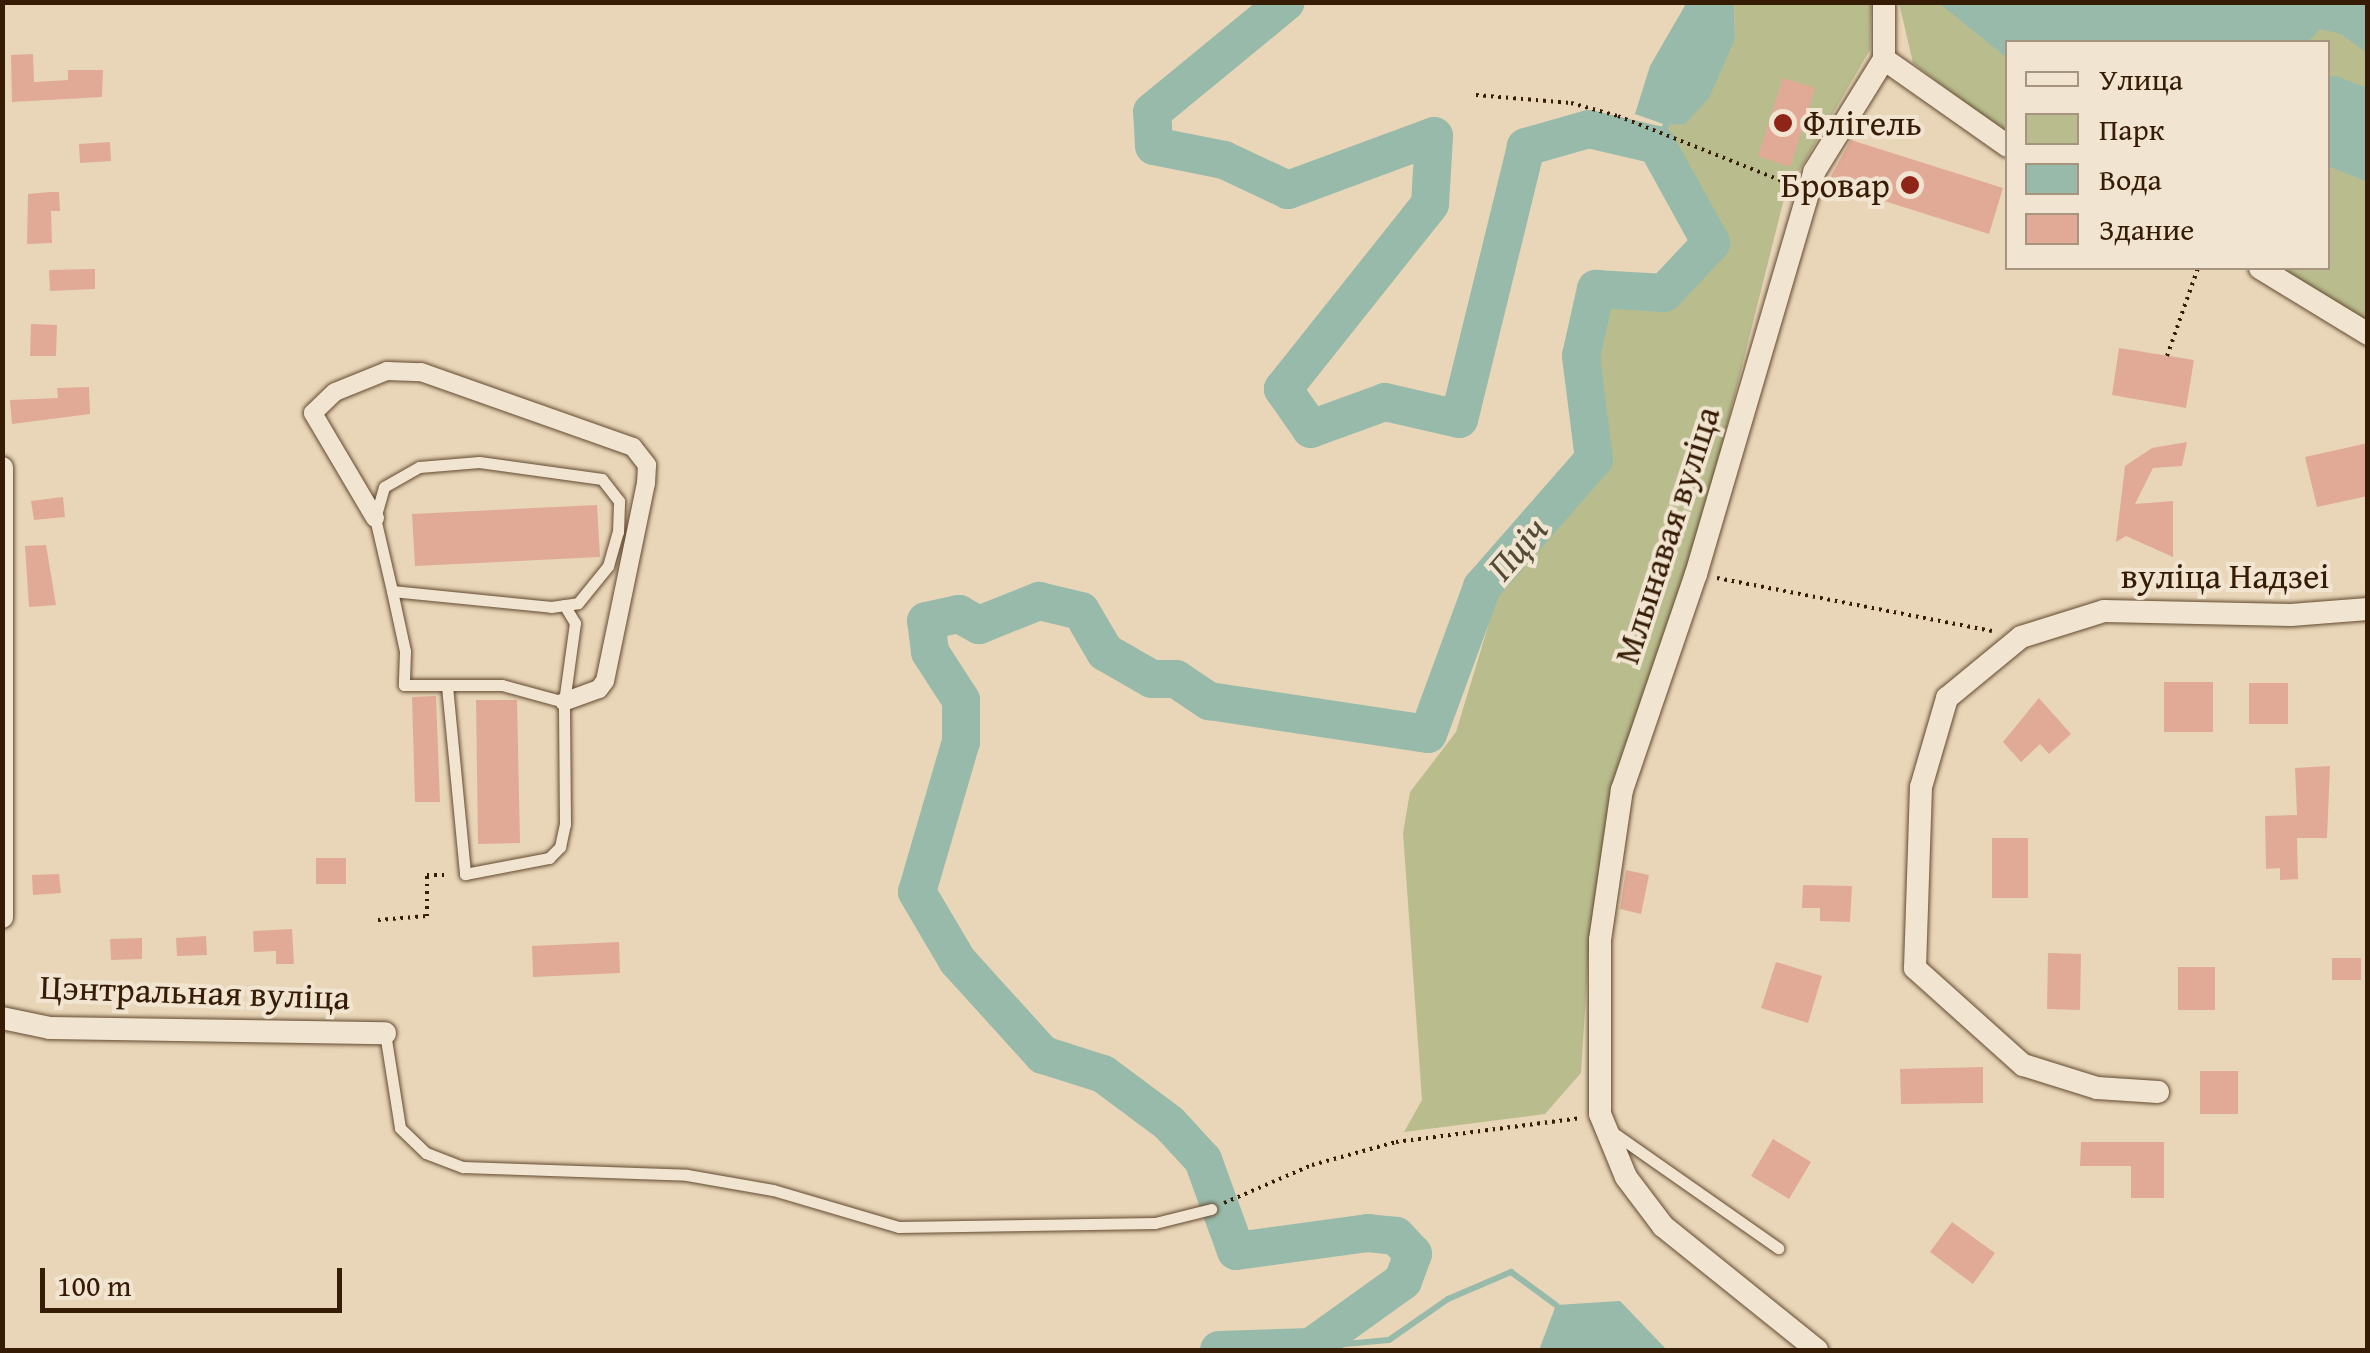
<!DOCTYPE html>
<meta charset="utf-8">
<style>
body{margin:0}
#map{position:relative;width:2370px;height:1353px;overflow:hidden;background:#e9d6b8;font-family:"Gentium Book Plus",serif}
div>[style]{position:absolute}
.green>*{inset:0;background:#b9bd8d}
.water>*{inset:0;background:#98baaa}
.stream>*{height:6px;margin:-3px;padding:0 3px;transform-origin:3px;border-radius:3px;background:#98baaa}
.river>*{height:38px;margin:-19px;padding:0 19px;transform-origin:19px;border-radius:19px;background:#98baaa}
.building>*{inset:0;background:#e1aa97}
.path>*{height:4px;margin-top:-2px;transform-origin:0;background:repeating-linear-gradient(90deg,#361c04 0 2.5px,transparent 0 7.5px)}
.roads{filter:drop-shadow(0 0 2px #634a31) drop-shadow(0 0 2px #634a31)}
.service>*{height:11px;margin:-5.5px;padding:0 5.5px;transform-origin:5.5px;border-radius:5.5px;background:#f1e4d1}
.pedestrian>*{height:18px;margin:-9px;padding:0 9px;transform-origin:9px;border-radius:9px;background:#f1e4d1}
.minor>*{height:22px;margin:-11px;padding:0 11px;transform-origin:11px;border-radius:11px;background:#f1e4d1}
.dots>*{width:28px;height:28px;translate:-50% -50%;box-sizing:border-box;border:5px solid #f1e4d1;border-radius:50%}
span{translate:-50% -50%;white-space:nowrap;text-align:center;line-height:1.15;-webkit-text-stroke:8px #f1e4d1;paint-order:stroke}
.poi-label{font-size:35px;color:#361c04}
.left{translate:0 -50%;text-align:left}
.right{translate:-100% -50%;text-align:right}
.street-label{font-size:35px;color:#361c04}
.water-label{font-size:38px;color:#534b36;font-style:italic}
.frame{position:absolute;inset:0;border:5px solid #361c04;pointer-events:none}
.legend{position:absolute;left:2005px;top:40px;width:325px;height:230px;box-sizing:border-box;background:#f1e4d1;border:2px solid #a6947f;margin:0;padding:12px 18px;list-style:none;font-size:30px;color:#361c04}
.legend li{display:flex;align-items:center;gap:20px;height:50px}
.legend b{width:50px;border:2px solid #a6947f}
.scale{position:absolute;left:40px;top:1268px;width:302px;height:45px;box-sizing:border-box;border:5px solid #361c04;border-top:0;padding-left:12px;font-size:30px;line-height:35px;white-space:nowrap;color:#361c04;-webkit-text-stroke:8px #f1e4d1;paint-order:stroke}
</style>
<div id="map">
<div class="green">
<i style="clip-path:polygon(1734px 3px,1871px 3px,1870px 50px,1785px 195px,1691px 569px,1616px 781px,1590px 931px,1581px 1073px,1545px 1114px,1404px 1132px,1422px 1100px,1403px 833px,1410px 792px,1456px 732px,1496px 600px,1599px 459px,1586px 357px,1601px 295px,1663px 303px,1715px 243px,1664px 150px,1666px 125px,1685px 123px,1735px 39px)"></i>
<i style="clip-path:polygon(1899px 3px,2367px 3px,2367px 323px,2282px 268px,2328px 268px,2328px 42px,2008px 42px,2007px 134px,1913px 63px)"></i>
</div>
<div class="water">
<i style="clip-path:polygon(1687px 2px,1734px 3px,1735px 39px,1709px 98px,1685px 124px,1666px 125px,1635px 114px,1650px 66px)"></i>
<i style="clip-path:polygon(2368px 3px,2367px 53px,2341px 34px,2320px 29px,2308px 42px,2008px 42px,2007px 58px,1940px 4px)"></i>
<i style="clip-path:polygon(2336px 76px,2367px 88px,2367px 182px,2328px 166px,2328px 77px)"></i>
<i style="clip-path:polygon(1620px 1301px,1667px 1350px,1539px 1350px,1556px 1305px)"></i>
</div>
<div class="stream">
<i style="left:1657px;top:145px;width:27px;rotate:-66deg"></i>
<i style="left:1311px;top:1347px;width:78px;rotate:-5.1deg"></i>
<i style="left:1389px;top:1340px;width:72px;rotate:-34.8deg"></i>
<i style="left:1448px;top:1299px;width:69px;rotate:-23.2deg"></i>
<i style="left:1511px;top:1272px;width:56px;rotate:36.3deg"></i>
</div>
<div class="river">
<i style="left:1219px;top:1350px;width:92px;rotate:-1.9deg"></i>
<i style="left:1311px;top:1347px;width:113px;rotate:-35.7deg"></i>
<i style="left:1403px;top:1281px;width:29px;rotate:-70deg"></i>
<i style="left:1413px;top:1254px;width:25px;rotate:-133deg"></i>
<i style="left:1396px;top:1236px;width:28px;rotate:-174deg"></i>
<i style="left:1368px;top:1233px;width:133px;rotate:172.2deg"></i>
<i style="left:1236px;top:1251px;width:97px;rotate:-109.9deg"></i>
<i style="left:1203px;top:1160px;width:50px;rotate:-132.6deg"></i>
<i style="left:1169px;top:1123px;width:82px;rotate:-143.4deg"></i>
<i style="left:1103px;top:1074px;width:63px;rotate:-162.4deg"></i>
<i style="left:1043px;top:1055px;width:128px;rotate:-132.2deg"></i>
<i style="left:957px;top:960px;width:79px;rotate:-120.5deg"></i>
<i style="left:917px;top:892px;width:156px;rotate:-73.7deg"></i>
<i style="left:961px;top:742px;width:42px;rotate:-90deg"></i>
<i style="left:961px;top:700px;width:57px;rotate:-122.9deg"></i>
<i style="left:930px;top:652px;width:31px;rotate:-97deg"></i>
<i style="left:926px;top:621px;width:34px;rotate:-12deg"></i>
<i style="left:959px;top:614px;width:23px;rotate:29deg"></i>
<i style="left:979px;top:625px;width:65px;rotate:-21.8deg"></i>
<i style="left:1039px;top:601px;width:43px;rotate:13.4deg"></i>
<i style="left:1081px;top:611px;width:48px;rotate:59.7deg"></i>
<i style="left:1105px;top:652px;width:54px;rotate:29.9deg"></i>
<i style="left:1152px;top:679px;width:24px"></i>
<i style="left:1176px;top:679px;width:40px;rotate:34deg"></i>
<i style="left:1209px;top:701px;width:221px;rotate:8.6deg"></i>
<i style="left:1428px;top:734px;width:157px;rotate:-69.8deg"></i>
<i style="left:1482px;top:587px;width:170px;rotate:-48.8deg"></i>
<i style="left:1594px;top:459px;width:104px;rotate:-97.2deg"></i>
<i style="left:1581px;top:356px;width:69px;rotate:-77.4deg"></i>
<i style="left:1596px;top:289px;width:68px;rotate:3.4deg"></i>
<i style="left:1664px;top:293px;width:69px;rotate:-46.8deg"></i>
<i style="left:1711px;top:243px;width:112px;rotate:-118.9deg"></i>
<i style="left:1657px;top:145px;width:70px;rotate:-166.8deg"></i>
<i style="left:1589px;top:129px;width:66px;rotate:164.1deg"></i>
<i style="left:1526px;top:147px;width:280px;rotate:103.8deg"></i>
<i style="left:1459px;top:419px;width:76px;rotate:-167.1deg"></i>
<i style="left:1385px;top:402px;width:79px;rotate:160deg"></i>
<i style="left:1311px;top:429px;width:49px;rotate:-125deg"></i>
<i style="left:1283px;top:389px;width:236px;rotate:-51.5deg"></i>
<i style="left:1430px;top:204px;width:68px;rotate:-86.6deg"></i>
<i style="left:1434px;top:136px;width:156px;rotate:159.7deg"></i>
<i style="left:1288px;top:190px;width:71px;rotate:-154.9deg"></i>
<i style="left:1224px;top:160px;width:71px;rotate:-168.7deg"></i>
<i style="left:1154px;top:146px;width:34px;rotate:-93deg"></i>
<i style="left:1152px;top:112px;width:173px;rotate:-39.4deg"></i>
</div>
<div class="building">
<i style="clip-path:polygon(33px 54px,34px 82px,68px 80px,68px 70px,103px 70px,102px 97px,12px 102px,11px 55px)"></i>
<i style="clip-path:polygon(1783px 78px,1815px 88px,1790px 167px,1758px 156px)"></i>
<i style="clip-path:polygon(1851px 140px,2003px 188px,1989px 234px,1827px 183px)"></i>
<i style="clip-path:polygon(110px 142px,111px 161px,80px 163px,79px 144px)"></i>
<i style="clip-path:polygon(50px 192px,59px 192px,60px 211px,51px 211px,52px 243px,27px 244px,28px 194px)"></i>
<i style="clip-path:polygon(95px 269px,95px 289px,50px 291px,49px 270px)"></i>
<i style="clip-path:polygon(31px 324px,57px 325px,56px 356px,30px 356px)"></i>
<i style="clip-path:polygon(2119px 348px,2194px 360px,2186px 408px,2112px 395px)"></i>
<i style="clip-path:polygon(89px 387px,90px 414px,12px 424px,10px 400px,58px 398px,57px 388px)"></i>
<i style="clip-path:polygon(2187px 442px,2182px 466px,2153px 468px,2135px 504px,2173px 501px,2173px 557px,2126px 536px,2116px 542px,2125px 466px,2152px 448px)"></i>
<i style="clip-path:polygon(2368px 443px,2368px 496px,2317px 507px,2305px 457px)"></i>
<i style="clip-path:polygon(63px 497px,65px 517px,34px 520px,31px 501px)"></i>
<i style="clip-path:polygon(597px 505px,600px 557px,415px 566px,412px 514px)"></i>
<i style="clip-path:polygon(46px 545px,56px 605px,29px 607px,25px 546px)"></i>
<i style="clip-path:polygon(2164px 682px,2213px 682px,2213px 732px,2164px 732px)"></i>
<i style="clip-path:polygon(2249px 683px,2288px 683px,2288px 724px,2249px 724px)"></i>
<i style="clip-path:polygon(436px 696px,440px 802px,415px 802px,412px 697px)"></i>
<i style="clip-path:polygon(2039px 698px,2071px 734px,2049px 754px,2040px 744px,2021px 762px,2003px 742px)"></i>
<i style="clip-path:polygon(476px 700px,517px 700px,520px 843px,478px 844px)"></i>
<i style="clip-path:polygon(2330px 766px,2327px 838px,2297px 838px,2298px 879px,2280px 880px,2280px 868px,2266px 869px,2265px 816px,2297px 815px,2295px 768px)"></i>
<i style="clip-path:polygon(1992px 838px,2028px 838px,2028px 898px,1992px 898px)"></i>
<i style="clip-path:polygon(316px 858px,346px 858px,346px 884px,316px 884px)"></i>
<i style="clip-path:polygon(1626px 870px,1649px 875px,1641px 914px,1620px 909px)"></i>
<i style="clip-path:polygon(59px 874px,61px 893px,33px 895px,32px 875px)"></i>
<i style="clip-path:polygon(1803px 885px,1852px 886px,1850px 922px,1820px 921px,1820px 908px,1802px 908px)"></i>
<i style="clip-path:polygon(292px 929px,294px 964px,276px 964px,276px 951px,254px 952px,253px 931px)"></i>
<i style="clip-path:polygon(206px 936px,207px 955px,177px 956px,176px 938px)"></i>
<i style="clip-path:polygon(142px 938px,142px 959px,111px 960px,110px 939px)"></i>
<i style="clip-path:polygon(619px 942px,620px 973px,533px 977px,532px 946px)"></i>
<i style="clip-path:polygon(2048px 953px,2081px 954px,2080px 1010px,2047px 1009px)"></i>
<i style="clip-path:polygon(2332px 958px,2361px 958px,2361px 980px,2332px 980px)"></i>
<i style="clip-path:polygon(1776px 962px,1822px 976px,1808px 1023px,1761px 1008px)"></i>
<i style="clip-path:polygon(2178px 967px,2215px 967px,2215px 1010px,2178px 1010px)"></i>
<i style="clip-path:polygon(1983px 1067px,1983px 1103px,1901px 1104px,1900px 1069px)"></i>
<i style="clip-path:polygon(2200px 1071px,2238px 1071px,2238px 1114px,2200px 1114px)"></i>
<i style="clip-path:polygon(1773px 1139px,1811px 1162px,1789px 1199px,1751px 1176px)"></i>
<i style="clip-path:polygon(2081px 1142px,2164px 1142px,2164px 1198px,2131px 1198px,2131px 1166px,2080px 1166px)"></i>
<i style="clip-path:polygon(1952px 1222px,1995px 1253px,1973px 1284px,1930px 1252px)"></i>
</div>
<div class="path">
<i style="left:1476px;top:95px;width:95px;rotate:4.8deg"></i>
<i style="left:1571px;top:103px;width:49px;rotate:15.5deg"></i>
<i style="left:1618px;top:116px;width:185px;rotate:21.6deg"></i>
<i style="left:2167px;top:356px;width:93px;rotate:-70.6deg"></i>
<i style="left:1717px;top:578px;width:280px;rotate:10.9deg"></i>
<i style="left:378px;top:920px;width:49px;rotate:-4.7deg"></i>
<i style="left:427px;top:916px;width:41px;rotate:-90deg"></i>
<i style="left:427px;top:875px;width:22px"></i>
<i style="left:1224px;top:1203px;width:96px;rotate:-23.4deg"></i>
<i style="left:1312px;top:1165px;width:87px;rotate:-15.3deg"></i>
<i style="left:1396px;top:1142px;width:187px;rotate:-7.4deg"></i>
</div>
<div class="roads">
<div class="service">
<i style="left:392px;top:591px;width:160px;rotate:5.7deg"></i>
<i style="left:551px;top:607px;width:27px;rotate:-8deg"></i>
<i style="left:578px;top:603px;width:48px;rotate:-51deg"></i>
<i style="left:608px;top:566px;width:35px;rotate:-74deg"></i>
<i style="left:618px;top:532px;width:31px;rotate:-88deg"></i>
<i style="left:619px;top:501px;width:28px;rotate:-128deg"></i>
<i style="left:602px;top:479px;width:124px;rotate:-172.1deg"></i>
<i style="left:479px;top:462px;width:60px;rotate:175.2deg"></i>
<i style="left:419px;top:467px;width:40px;rotate:150.3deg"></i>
<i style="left:384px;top:487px;width:32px;rotate:106deg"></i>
<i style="left:375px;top:518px;width:75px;rotate:76.9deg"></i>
<i style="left:392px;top:591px;width:61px;rotate:77.8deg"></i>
<i style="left:405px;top:651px;width:34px;rotate:92deg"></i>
<i style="left:404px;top:685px;width:98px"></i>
<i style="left:502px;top:685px;width:64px;rotate:15.3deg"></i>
<i style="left:447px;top:686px;width:189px;rotate:84.5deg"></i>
<i style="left:465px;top:874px;width:86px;rotate:-10.8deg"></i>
<i style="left:549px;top:858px;width:16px;rotate:-45deg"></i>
<i style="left:560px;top:847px;width:24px;rotate:-78deg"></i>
<i style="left:565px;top:824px;width:122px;rotate:-90.5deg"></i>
<i style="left:564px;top:702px;width:80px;rotate:-82.1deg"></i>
<i style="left:575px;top:623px;width:21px;rotate:-121deg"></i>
<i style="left:385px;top:1033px;width:96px;rotate:81deg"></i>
<i style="left:400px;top:1128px;width:36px;rotate:44deg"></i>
<i style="left:426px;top:1153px;width:40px;rotate:21deg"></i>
<i style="left:463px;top:1167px;width:224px;rotate:2deg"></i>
<i style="left:687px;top:1175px;width:87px;rotate:9.9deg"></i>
<i style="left:773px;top:1190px;width:131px;rotate:16.4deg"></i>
<i style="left:899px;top:1227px;width:256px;rotate:-0.9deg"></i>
<i style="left:1155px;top:1223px;width:58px;rotate:-14deg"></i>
<i style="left:1608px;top:1129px;width:208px;rotate:35deg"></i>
</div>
<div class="pedestrian">
<i style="left:375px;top:518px;width:122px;rotate:-120.6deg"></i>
<i style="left:313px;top:413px;width:30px;rotate:-44deg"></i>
<i style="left:335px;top:392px;width:56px;rotate:-22deg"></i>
<i style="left:387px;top:371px;width:34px;rotate:2deg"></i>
<i style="left:421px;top:372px;width:225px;rotate:19.5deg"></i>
<i style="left:633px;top:447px;width:23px;rotate:52deg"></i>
<i style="left:647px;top:465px;width:18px;rotate:93deg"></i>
<i style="left:646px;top:483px;width:202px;rotate:101.7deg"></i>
<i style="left:605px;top:681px;width:10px;rotate:127deg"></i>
<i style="left:599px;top:689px;width:37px;rotate:160deg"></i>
</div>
<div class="minor">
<i style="left:1884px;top:59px;width:151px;rotate:35.1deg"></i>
<i style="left:2260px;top:268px;width:127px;rotate:31.4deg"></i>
<i style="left:2px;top:468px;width:449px;rotate:90deg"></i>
<i style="left:2px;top:1018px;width:49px;rotate:11.8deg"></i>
<i style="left:50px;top:1028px;width:335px;rotate:0.9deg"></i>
<i style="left:2158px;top:1092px;width:61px;rotate:-176.2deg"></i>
<i style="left:2097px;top:1088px;width:77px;rotate:-162.7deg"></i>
<i style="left:2023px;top:1065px;width:145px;rotate:-138.1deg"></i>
<i style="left:1915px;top:968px;width:181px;rotate:-88.1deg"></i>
<i style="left:1921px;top:787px;width:93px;rotate:-73.7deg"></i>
<i style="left:1947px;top:698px;width:96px;rotate:-39.5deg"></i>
<i style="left:2021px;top:637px;width:87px;rotate:-17.4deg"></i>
<i style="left:2104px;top:611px;width:187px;rotate:1.2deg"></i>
<i style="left:2291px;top:615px;width:77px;rotate:-4.5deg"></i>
<i style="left:1817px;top:1350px;width:198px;rotate:-141.2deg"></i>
<i style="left:1663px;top:1226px;width:61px;rotate:-127.1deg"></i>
<i style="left:1626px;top:1177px;width:68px;rotate:-112.4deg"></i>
<i style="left:1600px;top:1114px;width:174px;rotate:-90deg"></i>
<i style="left:1600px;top:940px;width:152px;rotate:-81.7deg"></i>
<i style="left:1622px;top:790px;width:228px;rotate:-71.1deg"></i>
<i style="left:1696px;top:574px;width:419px;rotate:-73.6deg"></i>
<i style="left:1814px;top:172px;width:133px;rotate:-58.2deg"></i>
<i style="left:1884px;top:59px;width:57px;rotate:-90deg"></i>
</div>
</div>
<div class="dots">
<i style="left:1783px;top:123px;background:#8f2418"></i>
<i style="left:1910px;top:185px;background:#8f2418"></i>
</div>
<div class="poi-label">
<span class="left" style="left:1803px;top:123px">Флігель</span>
<span class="right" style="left:1890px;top:185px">Бровар</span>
</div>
<div class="street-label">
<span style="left:1667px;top:535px;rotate:-72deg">Млынавая вуліца</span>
<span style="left:2225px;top:576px">вуліца Надзеі</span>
<span style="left:195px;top:992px;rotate:2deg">Цэнтральная вуліца</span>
</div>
<div class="water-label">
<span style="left:1517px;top:548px;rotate:-49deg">Пціч</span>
</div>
<div class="frame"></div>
<ul class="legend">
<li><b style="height:12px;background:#f1e4d1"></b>Улица</li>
<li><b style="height:28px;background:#b9bd8d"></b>Парк</li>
<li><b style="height:28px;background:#98baaa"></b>Вода</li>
<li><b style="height:28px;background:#e1aa97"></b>Здание</li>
</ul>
<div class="scale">100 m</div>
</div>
